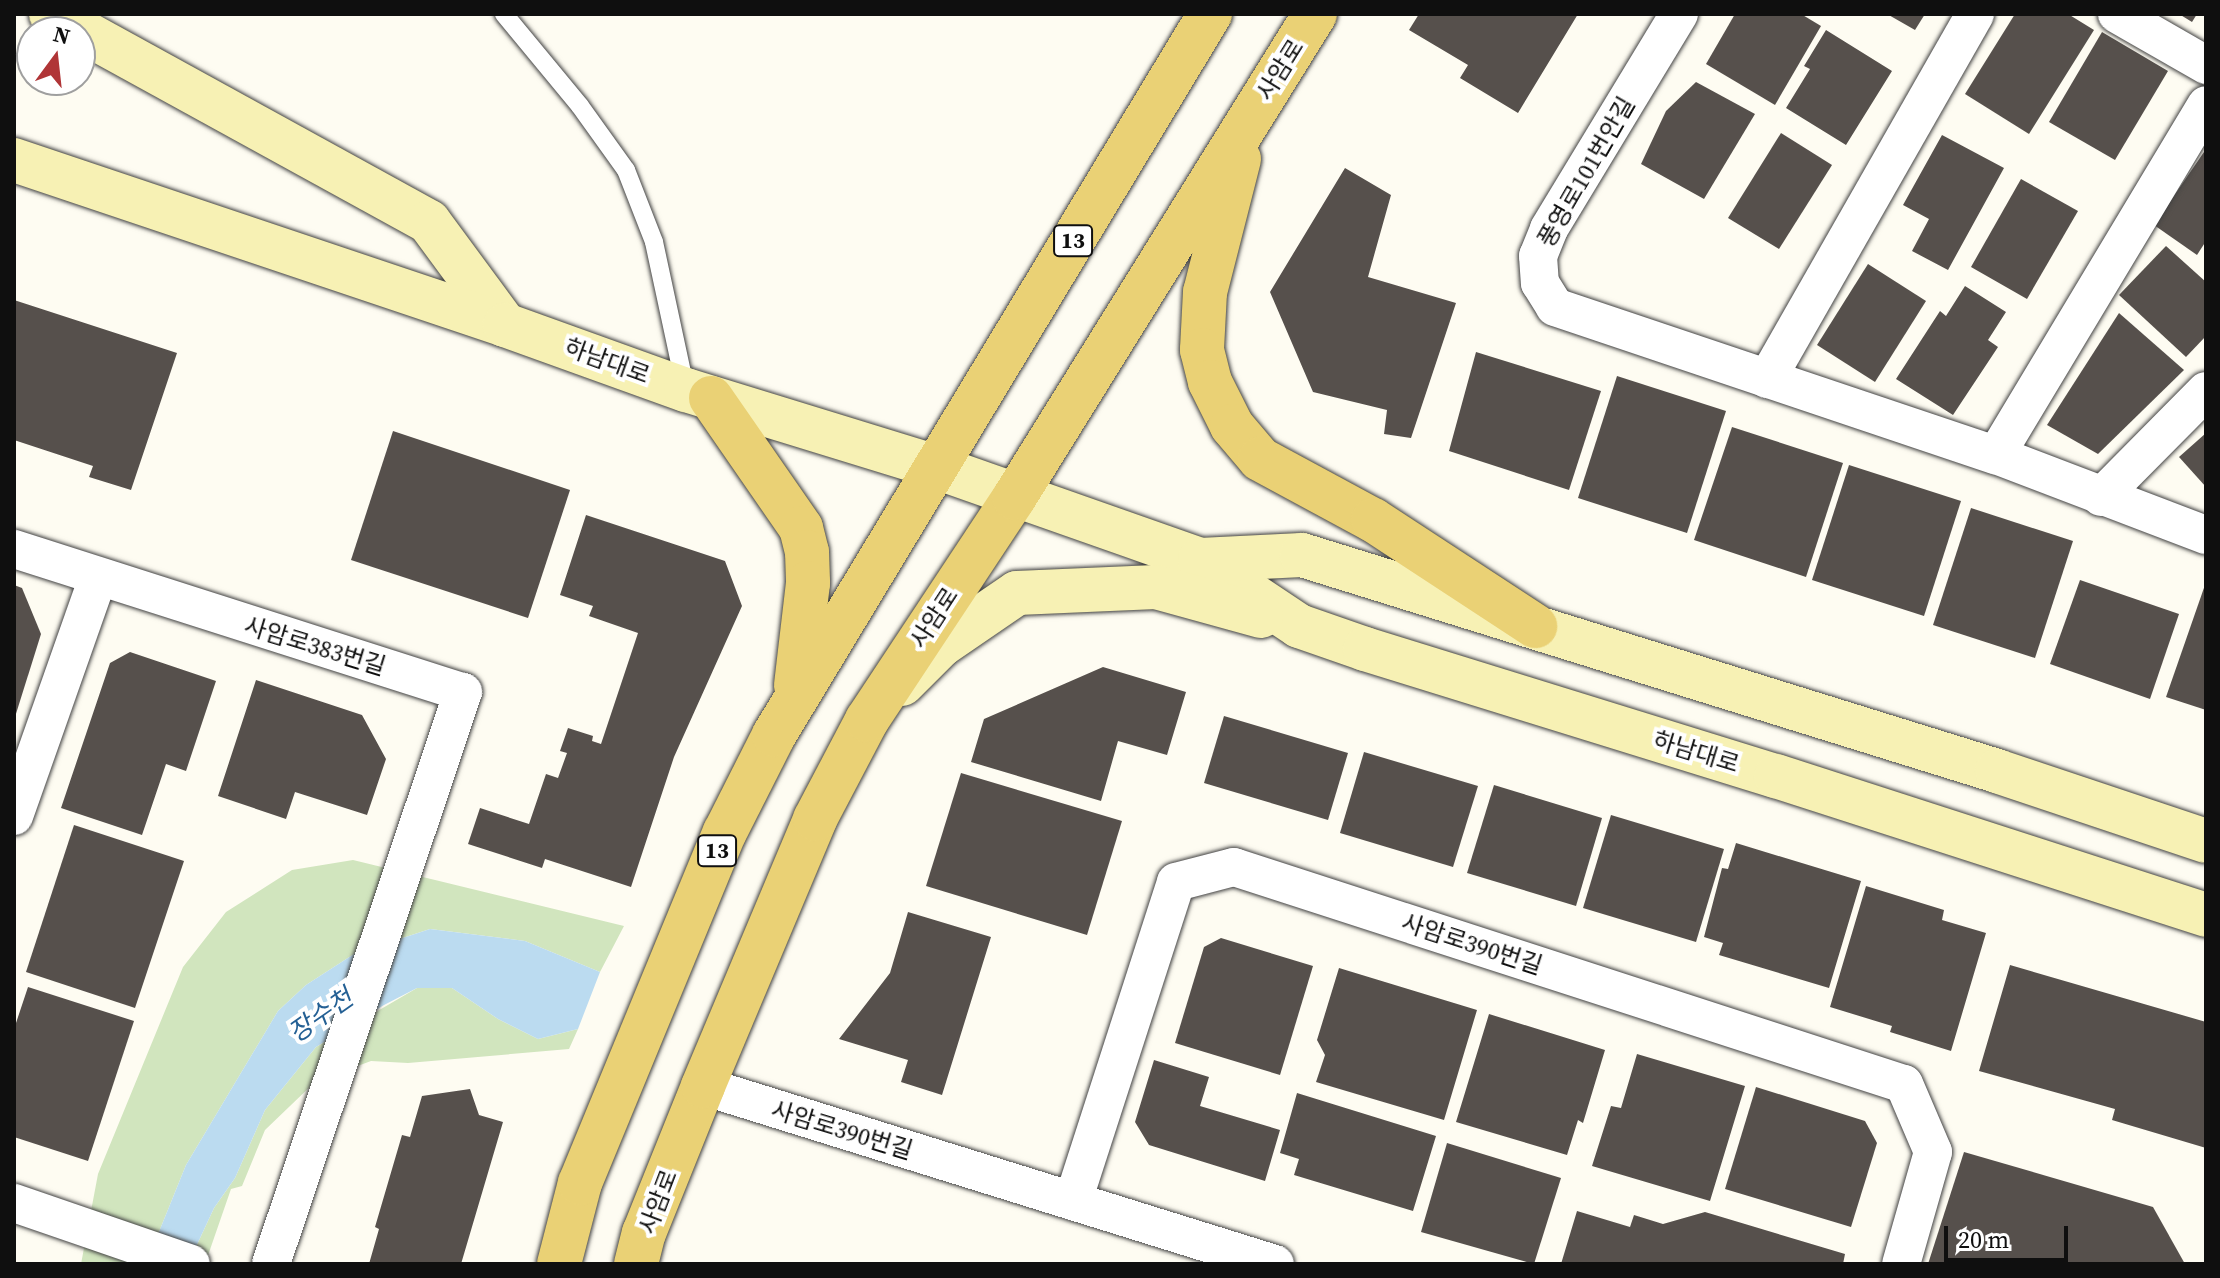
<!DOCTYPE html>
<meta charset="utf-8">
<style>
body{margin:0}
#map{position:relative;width:2220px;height:1278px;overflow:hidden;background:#fefcf2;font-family:"Source Serif 4","Noto Sans KR",serif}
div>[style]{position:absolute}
.green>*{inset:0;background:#d1e5be}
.water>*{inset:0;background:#bbdbf0}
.building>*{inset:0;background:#56504c}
.roads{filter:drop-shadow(0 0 2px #424242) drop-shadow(0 0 2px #424242)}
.lane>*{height:18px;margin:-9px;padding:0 9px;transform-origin:9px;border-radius:9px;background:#fff}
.street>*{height:38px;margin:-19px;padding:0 19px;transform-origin:19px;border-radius:19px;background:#fff}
.secondary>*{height:44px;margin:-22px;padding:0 22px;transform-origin:22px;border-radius:22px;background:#f7f1b4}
.primary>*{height:44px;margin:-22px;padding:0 22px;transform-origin:22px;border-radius:22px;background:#ead175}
span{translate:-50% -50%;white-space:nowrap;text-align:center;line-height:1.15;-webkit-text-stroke:8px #fff;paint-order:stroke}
.shield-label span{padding:2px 6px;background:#fff;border:2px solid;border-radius:6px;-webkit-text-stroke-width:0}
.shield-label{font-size:22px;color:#0f0f0f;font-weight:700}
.street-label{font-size:24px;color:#0f0f0f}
.water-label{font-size:26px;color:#246094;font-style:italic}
.frame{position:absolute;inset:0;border:16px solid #0f0f0f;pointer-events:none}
.north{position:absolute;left:16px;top:16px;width:80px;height:80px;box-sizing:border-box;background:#fff;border:2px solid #9f9f9f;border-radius:50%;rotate:15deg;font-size:22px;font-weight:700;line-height:32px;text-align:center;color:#0f0f0f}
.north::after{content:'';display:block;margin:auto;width:28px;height:36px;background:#b03537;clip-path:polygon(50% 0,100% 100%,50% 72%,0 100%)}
.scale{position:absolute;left:1944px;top:1226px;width:124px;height:36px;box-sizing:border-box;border:4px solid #0f0f0f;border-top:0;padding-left:10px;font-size:24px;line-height:28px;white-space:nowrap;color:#0f0f0f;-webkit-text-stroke:6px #fff;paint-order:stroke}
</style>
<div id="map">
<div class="green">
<i style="clip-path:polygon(353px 860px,624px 926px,600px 972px,525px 941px,430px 929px,354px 954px,306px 985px,278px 1011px,186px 1165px,146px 1264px,81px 1264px,98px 1174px,183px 967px,226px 912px,292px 870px)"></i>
<i style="clip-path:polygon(417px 988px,452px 988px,498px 1019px,538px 1039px,578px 1029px,569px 1049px,408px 1063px,371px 1061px,315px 1082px,265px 1130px,242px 1186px,231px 1189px,205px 1264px,188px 1264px,214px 1208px,235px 1178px,265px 1110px,316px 1047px)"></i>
</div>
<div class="water">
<i style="clip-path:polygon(430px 929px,525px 941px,600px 972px,578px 1029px,538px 1039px,498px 1019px,452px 988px,417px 988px,384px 1005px,316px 1047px,265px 1110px,235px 1178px,214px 1208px,188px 1264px,146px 1264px,186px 1165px,278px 1011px,306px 985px,354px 954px)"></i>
</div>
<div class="building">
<i style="clip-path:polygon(1419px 14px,1578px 14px,1518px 113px,1460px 78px,1468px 65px,1409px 30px)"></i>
<i style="clip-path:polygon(1735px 14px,1801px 14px,1821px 26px,1775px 105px,1706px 64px)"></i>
<i style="clip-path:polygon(1887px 14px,1925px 14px,1915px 30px)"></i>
<i style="clip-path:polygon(2015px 14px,2068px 14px,2094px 30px,2029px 134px,1965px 94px)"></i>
<i style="clip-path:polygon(2179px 14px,2197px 14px,2192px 22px)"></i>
<i style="clip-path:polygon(1826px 30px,1892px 71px,1846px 145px,1786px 108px,1810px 69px,1804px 66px)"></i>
<i style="clip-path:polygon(2102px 32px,2168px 71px,2115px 160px,2049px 122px)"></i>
<i style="clip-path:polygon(1696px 82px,1755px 114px,1704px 199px,1641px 164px,1666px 111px)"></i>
<i style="clip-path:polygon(1781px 133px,1832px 165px,1779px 249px,1728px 218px)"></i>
<i style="clip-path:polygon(1942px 135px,2004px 168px,1948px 270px,1912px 251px,1929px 219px,1903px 205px)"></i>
<i style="clip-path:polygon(2206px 149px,2206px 241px,2197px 255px,2154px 225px)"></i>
<i style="clip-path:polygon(1345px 168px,1391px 195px,1368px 277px,1456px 303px,1411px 438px,1384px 434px,1387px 410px,1313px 392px,1270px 292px)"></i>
<i style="clip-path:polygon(2021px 179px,2078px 211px,2027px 299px,1971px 267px)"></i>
<i style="clip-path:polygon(2166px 246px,2206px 282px,2206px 336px,2186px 357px,2119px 295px)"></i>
<i style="clip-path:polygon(1868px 264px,1926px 301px,1875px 382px,1817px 345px)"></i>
<i style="clip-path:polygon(1965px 286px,2006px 312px,1988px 340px,1998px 347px,1953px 415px,1896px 379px,1940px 311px,1946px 316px)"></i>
<i style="clip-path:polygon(14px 300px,177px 353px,131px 490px,89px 477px,93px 466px,14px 440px)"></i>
<i style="clip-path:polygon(2119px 313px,2184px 370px,2098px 454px,2047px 425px)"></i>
<i style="clip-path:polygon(1476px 352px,1601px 391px,1569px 490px,1449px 451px)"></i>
<i style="clip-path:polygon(1617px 376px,1726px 411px,1687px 533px,1578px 498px)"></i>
<i style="clip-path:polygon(1732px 427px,1843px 463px,1806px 577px,1694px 540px)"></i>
<i style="clip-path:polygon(393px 431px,570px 490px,528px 618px,351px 560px)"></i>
<i style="clip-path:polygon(2206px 433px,2206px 487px,2179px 457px)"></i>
<i style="clip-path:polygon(1849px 465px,1961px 501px,1924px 616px,1812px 580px)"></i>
<i style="clip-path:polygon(1971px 508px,2073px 541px,2035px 658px,1933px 625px)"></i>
<i style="clip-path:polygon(586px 515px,725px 561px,742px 606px,674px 757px,631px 887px,545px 859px,542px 868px,468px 844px,480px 808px,529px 824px,546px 774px,558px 778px,567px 753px,560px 751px,568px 728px,593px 736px,592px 741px,601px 744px,638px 633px,589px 616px,593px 606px,560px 595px)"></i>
<i style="clip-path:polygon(2080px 580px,2179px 614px,2150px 699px,2050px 664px)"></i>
<i style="clip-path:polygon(2206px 582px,2206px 710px,2166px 697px)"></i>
<i style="clip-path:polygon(14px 585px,22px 588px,41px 634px,15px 717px)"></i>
<i style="clip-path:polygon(130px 652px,216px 681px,186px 771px,166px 764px,142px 835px,61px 808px,110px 663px)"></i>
<i style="clip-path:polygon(1103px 667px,1186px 692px,1167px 755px,1118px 741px,1101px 801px,971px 762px,984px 719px)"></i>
<i style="clip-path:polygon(256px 680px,362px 715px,386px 759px,367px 815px,295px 792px,286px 819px,218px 796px)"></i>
<i style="clip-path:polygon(1224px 716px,1348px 753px,1328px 820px,1204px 783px)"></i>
<i style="clip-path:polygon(1364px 752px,1478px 786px,1453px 867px,1340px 833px)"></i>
<i style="clip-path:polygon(961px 773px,1122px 821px,1087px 935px,926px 886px)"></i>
<i style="clip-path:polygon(1494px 785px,1602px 818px,1576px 906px,1467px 873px)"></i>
<i style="clip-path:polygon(1611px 815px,1724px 849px,1696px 942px,1583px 908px)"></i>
<i style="clip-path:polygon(74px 825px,184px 861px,135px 1008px,26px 972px)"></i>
<i style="clip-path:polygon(1736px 843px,1861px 881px,1829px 988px,1719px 955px,1723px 943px,1704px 937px,1722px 868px,1728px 869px)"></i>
<i style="clip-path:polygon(1866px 886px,1944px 910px,1942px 920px,1986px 933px,1951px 1051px,1890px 1032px,1892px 1026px,1830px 1007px)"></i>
<i style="clip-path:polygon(908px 912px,991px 937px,942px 1095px,901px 1082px,908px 1060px,839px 1039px,890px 973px)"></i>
<i style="clip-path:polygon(1221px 938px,1313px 966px,1280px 1075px,1175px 1043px,1204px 947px)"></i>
<i style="clip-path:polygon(2010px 965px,2206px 1022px,2206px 1148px,2112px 1120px,2115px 1109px,1979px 1071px)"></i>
<i style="clip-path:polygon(1339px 968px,1477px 1010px,1444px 1120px,1316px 1082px,1325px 1055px,1317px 1040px)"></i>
<i style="clip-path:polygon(28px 987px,134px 1021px,88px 1161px,14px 1137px,14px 1029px)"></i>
<i style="clip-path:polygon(1489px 1014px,1605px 1050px,1583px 1123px,1578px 1120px,1567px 1155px,1456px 1122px)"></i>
<i style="clip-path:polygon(1637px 1054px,1745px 1086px,1710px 1201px,1592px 1166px,1611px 1106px,1621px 1108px)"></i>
<i style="clip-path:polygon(1154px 1060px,1209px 1077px,1200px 1106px,1280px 1130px,1265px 1181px,1149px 1145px,1135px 1122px)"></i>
<i style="clip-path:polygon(1756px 1087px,1865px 1121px,1877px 1143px,1851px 1227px,1725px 1189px)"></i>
<i style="clip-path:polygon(470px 1089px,479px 1115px,503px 1122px,461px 1264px,369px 1264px,379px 1229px,375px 1227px,402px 1135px,410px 1137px,422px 1096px)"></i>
<i style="clip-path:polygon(1297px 1093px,1436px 1136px,1413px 1211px,1294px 1175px,1299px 1159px,1280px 1153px)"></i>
<i style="clip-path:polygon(1447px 1143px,1561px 1178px,1534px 1264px,1421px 1232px)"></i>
<i style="clip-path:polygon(1964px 1152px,2153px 1207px,2185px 1264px,1928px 1264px)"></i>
<i style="clip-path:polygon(1577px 1211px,1630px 1227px,1634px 1215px,1663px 1224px,1705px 1212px,1845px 1254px,1843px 1264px,1561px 1264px)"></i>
</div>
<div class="roads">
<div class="lane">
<i style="left:504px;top:14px;width:119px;rotate:50.4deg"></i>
<i style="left:580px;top:106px;width:79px;rotate:54.3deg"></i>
<i style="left:626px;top:170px;width:77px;rotate:68.7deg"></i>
<i style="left:654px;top:242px;width:148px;rotate:77.9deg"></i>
</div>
<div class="street">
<i style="left:1679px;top:14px;width:251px;rotate:121.2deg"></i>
<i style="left:1549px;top:229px;width:29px;rotate:112deg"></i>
<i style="left:1538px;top:256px;width:27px;rotate:86deg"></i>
<i style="left:1540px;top:283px;width:28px;rotate:58deg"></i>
<i style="left:1555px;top:307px;width:465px;rotate:18.6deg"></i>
<i style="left:1996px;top:455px;width:225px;rotate:20.9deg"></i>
<i style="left:2117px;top:14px;width:103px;rotate:29.8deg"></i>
<i style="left:1767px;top:379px;width:420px;rotate:-60.3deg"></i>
<i style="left:1996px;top:455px;width:408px;rotate:-59deg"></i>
<i style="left:2101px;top:497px;width:149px;rotate:-45.3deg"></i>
<i style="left:14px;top:549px;width:471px;rotate:17.7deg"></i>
<i style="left:463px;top:692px;width:603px;rotate:108.56deg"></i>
<i style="left:14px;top:816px;width:253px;rotate:-70.6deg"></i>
<i style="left:703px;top:1086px;width:599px;rotate:17.29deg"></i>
<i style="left:1073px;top:1201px;width:335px;rotate:-72.1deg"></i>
<i style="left:1176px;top:882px;width:60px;rotate:-14.5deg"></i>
<i style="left:1234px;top:867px;width:704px;rotate:17.95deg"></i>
<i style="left:1904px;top:1084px;width:74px;rotate:66.9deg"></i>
<i style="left:1933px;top:1152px;width:116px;rotate:105.9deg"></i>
<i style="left:14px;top:1203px;width:187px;rotate:19deg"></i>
</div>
<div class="secondary">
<i style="left:51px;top:14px;width:431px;rotate:28.8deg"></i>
<i style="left:429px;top:222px;width:128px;rotate:53.6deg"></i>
<i style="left:14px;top:160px;width:518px;rotate:18.57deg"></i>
<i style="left:505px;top:325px;width:192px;rotate:19.8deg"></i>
<i style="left:686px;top:390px;width:262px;rotate:17.1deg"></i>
<i style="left:936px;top:467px;width:280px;rotate:19.4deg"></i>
<i style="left:1200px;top:560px;width:119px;rotate:33.7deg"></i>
<i style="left:1299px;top:626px;width:70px;rotate:19.2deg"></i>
<i style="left:1365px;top:649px;width:430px;rotate:17.2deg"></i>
<i style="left:1776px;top:776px;width:452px;rotate:17.9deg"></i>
<i style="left:1200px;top:560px;width:102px;rotate:-2.8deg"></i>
<i style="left:1302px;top:555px;width:728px;rotate:17.26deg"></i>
<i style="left:1997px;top:771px;width:220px;rotate:18.5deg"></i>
<i style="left:902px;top:684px;width:55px;rotate:-45deg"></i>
<i style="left:941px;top:645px;width:92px;rotate:-34.4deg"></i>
<i style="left:1017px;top:593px;width:139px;rotate:-2.5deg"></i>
<i style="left:1156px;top:587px;width:109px;rotate:15.4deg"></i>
</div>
<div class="primary">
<i style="left:1239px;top:159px;width:137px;rotate:104.3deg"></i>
<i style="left:1205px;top:292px;width:58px;rotate:93deg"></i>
<i style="left:1202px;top:350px;width:33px;rotate:76deg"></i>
<i style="left:1210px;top:382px;width:49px;rotate:63.4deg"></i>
<i style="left:1232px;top:426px;width:43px;rotate:49.7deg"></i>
<i style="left:1260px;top:459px;width:128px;rotate:28.4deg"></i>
<i style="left:1373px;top:520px;width:194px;rotate:33.2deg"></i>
<i style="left:711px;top:398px;width:158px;rotate:55.3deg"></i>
<i style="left:801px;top:528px;width:25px;rotate:76deg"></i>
<i style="left:807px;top:552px;width:31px;rotate:88deg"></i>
<i style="left:808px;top:583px;width:103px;rotate:96.7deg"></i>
<i style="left:559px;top:1264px;width:84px;rotate:-75.5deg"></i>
<i style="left:580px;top:1183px;width:380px;rotate:-67.6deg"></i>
<i style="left:725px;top:832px;width:109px;rotate:-63.2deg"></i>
<i style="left:774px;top:735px;width:843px;rotate:-58.84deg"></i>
<i style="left:636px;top:1264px;width:32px;rotate:-76deg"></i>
<i style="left:644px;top:1233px;width:158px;rotate:-68.1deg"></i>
<i style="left:703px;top:1086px;width:290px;rotate:-67.2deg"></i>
<i style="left:815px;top:819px;width:112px;rotate:-62.3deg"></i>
<i style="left:867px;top:720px;width:266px;rotate:-56.5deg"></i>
<i style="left:1014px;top:498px;width:570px;rotate:-58.12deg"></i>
</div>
</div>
<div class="shield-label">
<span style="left:1073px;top:241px">13</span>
<span style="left:717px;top:851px">13</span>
</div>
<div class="street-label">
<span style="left:1280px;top:70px;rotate:-58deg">사암로</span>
<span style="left:1586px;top:172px;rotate:-60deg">풍영로101번안길</span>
<span style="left:607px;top:361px;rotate:20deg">하남대로</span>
<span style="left:934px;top:618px;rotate:-57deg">사암로</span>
<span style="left:315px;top:646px;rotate:17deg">사암로383번길</span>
<span style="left:1696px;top:752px;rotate:17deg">하남대로</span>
<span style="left:1472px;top:944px;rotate:18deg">사암로390번길</span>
<span style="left:842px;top:1130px;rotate:17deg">사암로390번길</span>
<span style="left:658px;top:1202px;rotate:-69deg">사암로</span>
</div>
<div class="water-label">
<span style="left:321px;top:1016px;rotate:-35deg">장수천</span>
</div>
<div class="frame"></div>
<div class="north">N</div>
<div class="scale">20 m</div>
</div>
